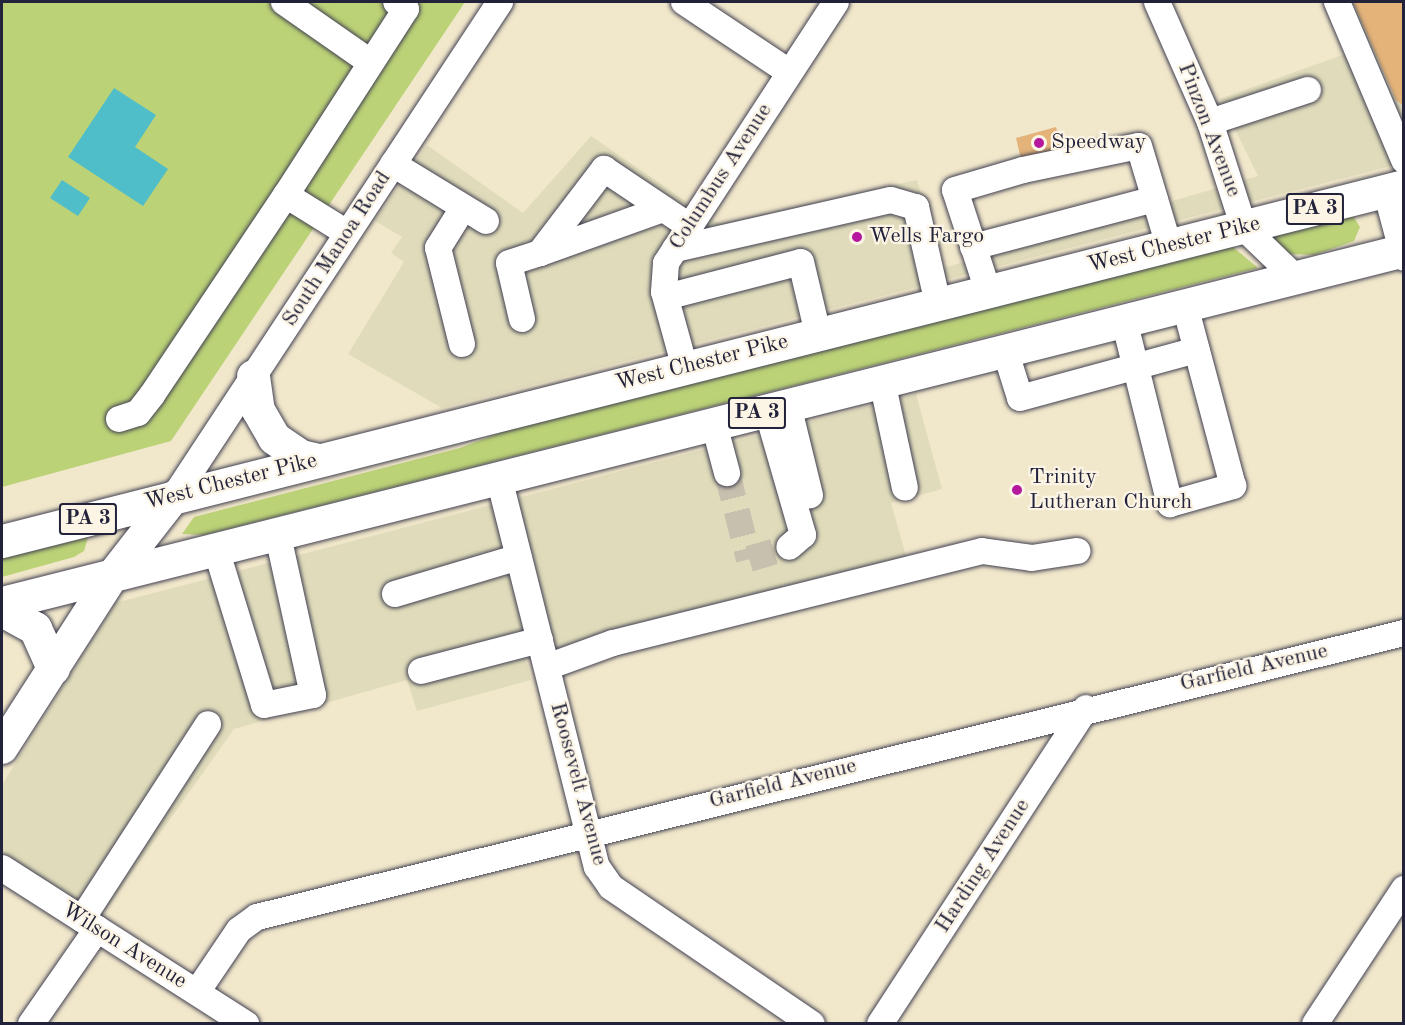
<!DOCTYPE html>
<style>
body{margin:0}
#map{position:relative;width:1405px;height:1025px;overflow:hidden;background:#f1e7cb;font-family:"Old Standard TT",serif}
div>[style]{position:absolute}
.built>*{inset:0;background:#e0dcbb}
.green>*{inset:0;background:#bbd277}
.water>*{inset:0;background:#50bec8}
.building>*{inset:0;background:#e3b37a}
.minor-tunnel>*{height:26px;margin-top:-13px;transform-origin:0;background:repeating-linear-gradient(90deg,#c8c0ae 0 26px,transparent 0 39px)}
.roads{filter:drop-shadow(0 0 2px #414051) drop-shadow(0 0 2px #414051)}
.minor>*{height:26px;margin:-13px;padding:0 13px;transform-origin:13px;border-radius:13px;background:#fff}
.major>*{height:32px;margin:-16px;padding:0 16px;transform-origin:16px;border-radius:16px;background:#fff}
.highway>*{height:33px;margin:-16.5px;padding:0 16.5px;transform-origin:16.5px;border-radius:16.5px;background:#fff}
.dots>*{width:16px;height:16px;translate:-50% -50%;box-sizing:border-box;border:3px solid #fcf5e5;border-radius:50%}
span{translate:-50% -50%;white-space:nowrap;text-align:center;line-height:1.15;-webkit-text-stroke:4.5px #fcf5e5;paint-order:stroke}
.shield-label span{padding:2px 4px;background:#fcf5e5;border:2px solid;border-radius:4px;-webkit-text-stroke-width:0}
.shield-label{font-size:21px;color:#22223b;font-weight:700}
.street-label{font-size:22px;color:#22223b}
.poi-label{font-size:22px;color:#22223b}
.left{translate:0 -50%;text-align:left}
.frame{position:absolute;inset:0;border:3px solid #22223b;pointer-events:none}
</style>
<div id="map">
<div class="built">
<i style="clip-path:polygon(1323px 2px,1403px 2px,1403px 163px,442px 408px,348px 354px,404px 262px,391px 253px,402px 237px,375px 221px,427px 145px,523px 213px,591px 136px,719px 224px,917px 180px,943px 268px,1258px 176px,1220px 99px,1345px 54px)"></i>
<i style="clip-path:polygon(916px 394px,942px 489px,891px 503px,907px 559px,525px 657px,531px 680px,417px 711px,407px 680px,234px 729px,100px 918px,2px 852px,2px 785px,115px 603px)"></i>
</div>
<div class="green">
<i style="clip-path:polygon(2px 2px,465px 2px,171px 441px,2px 487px)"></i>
<i style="clip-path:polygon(1353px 216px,1360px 227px,1354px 241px,1314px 255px,1289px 254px,1266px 233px)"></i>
<i style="clip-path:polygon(1227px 242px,1258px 268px,204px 535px,182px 534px,194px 517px,460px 448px,553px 413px)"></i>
<i style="clip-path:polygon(89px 534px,84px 551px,74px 557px,2px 577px,2px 554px)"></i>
</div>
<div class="water">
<i style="clip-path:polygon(114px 88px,156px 115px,135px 147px,168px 169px,143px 206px,68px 157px)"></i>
<i style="clip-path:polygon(62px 180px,90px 198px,78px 216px,50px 198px)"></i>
</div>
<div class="building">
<i style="clip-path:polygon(1353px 2px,1404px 2px,1404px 106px,1396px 100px)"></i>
<i style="clip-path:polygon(1056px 127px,1062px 148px,1021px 159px,1016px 138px)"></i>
</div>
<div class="minor-tunnel">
<i style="left:727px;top:473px;width:89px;rotate:75.7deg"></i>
<i style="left:749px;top:559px;width:42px;rotate:-16.7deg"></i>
</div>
<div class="roads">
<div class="minor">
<i style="left:284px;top:2px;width:105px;rotate:34.9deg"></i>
<i style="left:684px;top:2px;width:126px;rotate:33.7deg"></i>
<i style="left:1157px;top:2px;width:131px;rotate:66.2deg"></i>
<i style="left:1210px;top:122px;width:111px;rotate:72.2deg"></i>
<i style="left:1244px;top:228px;width:71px;rotate:43.9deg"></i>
<i style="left:1337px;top:2px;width:172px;rotate:67deg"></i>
<i style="left:1210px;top:122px;width:103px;rotate:-18.1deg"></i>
<i style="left:393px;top:164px;width:109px;rotate:31.5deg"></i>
<i style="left:1386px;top:191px;width:69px;rotate:75deg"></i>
<i style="left:663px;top:209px;width:131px;rotate:160.3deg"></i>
<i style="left:540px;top:253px;width:106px;rotate:-52.7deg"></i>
<i style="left:604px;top:169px;width:102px;rotate:33.8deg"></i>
<i style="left:347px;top:233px;width:72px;rotate:-148.1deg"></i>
<i style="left:286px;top:195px;width:221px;rotate:-57.2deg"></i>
<i style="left:406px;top:9px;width:12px;rotate:-145deg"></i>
<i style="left:973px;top:247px;width:188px;rotate:-14.8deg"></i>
<i style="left:675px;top:249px;width:221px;rotate:-12.8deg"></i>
<i style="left:891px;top:200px;width:26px;rotate:16deg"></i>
<i style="left:916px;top:207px;width:99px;rotate:77.2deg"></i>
<i style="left:988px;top:291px;width:106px;rotate:-108.1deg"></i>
<i style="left:955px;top:190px;width:71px;rotate:-16.4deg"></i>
<i style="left:1023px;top:170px;width:118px;rotate:-11.7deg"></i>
<i style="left:1139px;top:146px;width:104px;rotate:73.3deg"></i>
<i style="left:666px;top:297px;width:139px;rotate:-14.5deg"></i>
<i style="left:801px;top:262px;width:74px;rotate:76.7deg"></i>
<i style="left:522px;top:319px;width:57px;rotate:-103.1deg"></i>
<i style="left:509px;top:263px;width:33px;rotate:-18deg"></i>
<i style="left:1124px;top:320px;width:190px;rotate:76deg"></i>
<i style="left:1170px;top:504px;width:66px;rotate:-15.9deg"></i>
<i style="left:1233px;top:486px;width:187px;rotate:-104.9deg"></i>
<i style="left:462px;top:344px;width:99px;rotate:-104deg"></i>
<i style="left:438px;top:248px;width:47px;rotate:-58deg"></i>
<i style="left:1005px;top:350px;width:50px;rotate:72.6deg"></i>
<i style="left:1020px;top:398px;width:183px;rotate:-15.2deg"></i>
<i style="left:685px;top:368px;width:79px;rotate:-105.4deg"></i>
<i style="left:664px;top:292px;width:29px;rotate:-86deg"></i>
<i style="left:666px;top:263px;width:311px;rotate:-56.9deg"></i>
<i style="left:882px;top:381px;width:109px;rotate:77.9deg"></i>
<i style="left:788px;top:405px;width:93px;rotate:76.3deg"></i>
<i style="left:767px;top:410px;width:130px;rotate:73.9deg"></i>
<i style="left:803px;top:535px;width:18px;rotate:139deg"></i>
<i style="left:119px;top:419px;width:20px;rotate:-18deg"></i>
<i style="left:138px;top:413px;width:23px;rotate:-52deg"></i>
<i style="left:152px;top:395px;width:241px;rotate:-56.2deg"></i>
<i style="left:714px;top:424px;width:51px;rotate:75.1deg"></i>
<i style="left:499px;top:478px;width:401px;rotate:75.9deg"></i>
<i style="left:597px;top:867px;width:24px;rotate:55deg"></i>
<i style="left:611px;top:887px;width:243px;rotate:34.3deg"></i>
<i style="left:174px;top:497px;width:593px;rotate:-56.63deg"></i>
<i style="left:216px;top:549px;width:163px;rotate:72.9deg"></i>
<i style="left:264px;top:705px;width:50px;rotate:-11.5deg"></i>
<i style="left:313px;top:695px;width:163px;rotate:-102.4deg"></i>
<i style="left:395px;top:594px;width:129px;rotate:-16.6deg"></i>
<i style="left:547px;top:667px;width:70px;rotate:-20deg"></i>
<i style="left:613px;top:643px;width:380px;rotate:-14deg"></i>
<i style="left:982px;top:551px;width:50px;rotate:8deg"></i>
<i style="left:1032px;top:558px;width:46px;rotate:-8.8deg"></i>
<i style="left:421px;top:671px;width:123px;rotate:-14.6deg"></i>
<i style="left:2px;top:868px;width:290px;rotate:32.6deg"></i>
<i style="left:82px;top:919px;width:232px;rotate:-57.1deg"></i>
<i style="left:197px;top:992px;width:75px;rotate:-55.9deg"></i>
<i style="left:239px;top:930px;width:22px;rotate:-36deg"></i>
<i style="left:257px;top:917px;width:1182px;rotate:-13.91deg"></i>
<i style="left:31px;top:1024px;width:116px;rotate:-55.2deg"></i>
<i style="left:880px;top:1024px;width:377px;rotate:-56.9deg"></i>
<i style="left:1315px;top:1024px;width:162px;rotate:-56.6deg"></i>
</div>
<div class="major">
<i style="left:2px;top:748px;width:206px;rotate:-57.3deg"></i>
<i style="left:113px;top:575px;width:99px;rotate:-52deg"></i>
</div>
<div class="highway">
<i style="left:253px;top:376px;width:34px;rotate:82deg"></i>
<i style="left:258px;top:410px;width:32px;rotate:60deg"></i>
<i style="left:274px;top:438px;width:32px;rotate:34deg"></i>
<i style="left:301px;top:456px;width:18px;rotate:13deg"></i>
<i style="left:2px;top:541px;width:1446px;rotate:-14.21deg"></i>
<i style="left:2px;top:603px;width:1446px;rotate:-14.13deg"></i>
<i style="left:2px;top:610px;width:38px;rotate:29deg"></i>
<i style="left:35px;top:628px;width:44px;rotate:65.8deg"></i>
</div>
</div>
<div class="dots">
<i style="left:1039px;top:143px;background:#b5179e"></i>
<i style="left:857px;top:237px;background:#b5179e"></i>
<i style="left:1017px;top:490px;background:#b5179e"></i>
</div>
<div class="shield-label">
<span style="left:1315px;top:209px">PA 3</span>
<span style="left:757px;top:413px">PA 3</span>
<span style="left:88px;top:519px">PA 3</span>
</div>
<div class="street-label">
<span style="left:1209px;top:130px;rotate:69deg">Pinzon Avenue</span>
<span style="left:721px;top:177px;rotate:-57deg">Columbus Avenue</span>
<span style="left:1174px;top:245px;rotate:-14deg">West Chester Pike</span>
<span style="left:337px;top:249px;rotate:-57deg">South Manoa Road</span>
<span style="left:702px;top:363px;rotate:-14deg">West Chester Pike</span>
<span style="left:231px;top:482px;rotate:-14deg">West Chester Pike</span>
<span style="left:1254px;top:668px;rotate:-13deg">Garfield Avenue</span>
<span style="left:578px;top:784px;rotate:75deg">Roosevelt Avenue</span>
<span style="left:783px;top:784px;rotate:-14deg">Garfield Avenue</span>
<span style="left:983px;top:866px;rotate:-57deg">Harding Avenue</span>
<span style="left:124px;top:946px;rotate:32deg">Wilson Avenue</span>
</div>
<div class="poi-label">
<span class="left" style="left:1051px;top:143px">Speedway</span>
<span class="left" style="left:869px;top:237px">Wells Fargo</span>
<span class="left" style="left:1029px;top:490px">Trinity<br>Lutheran Church</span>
</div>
<div class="frame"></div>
</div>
